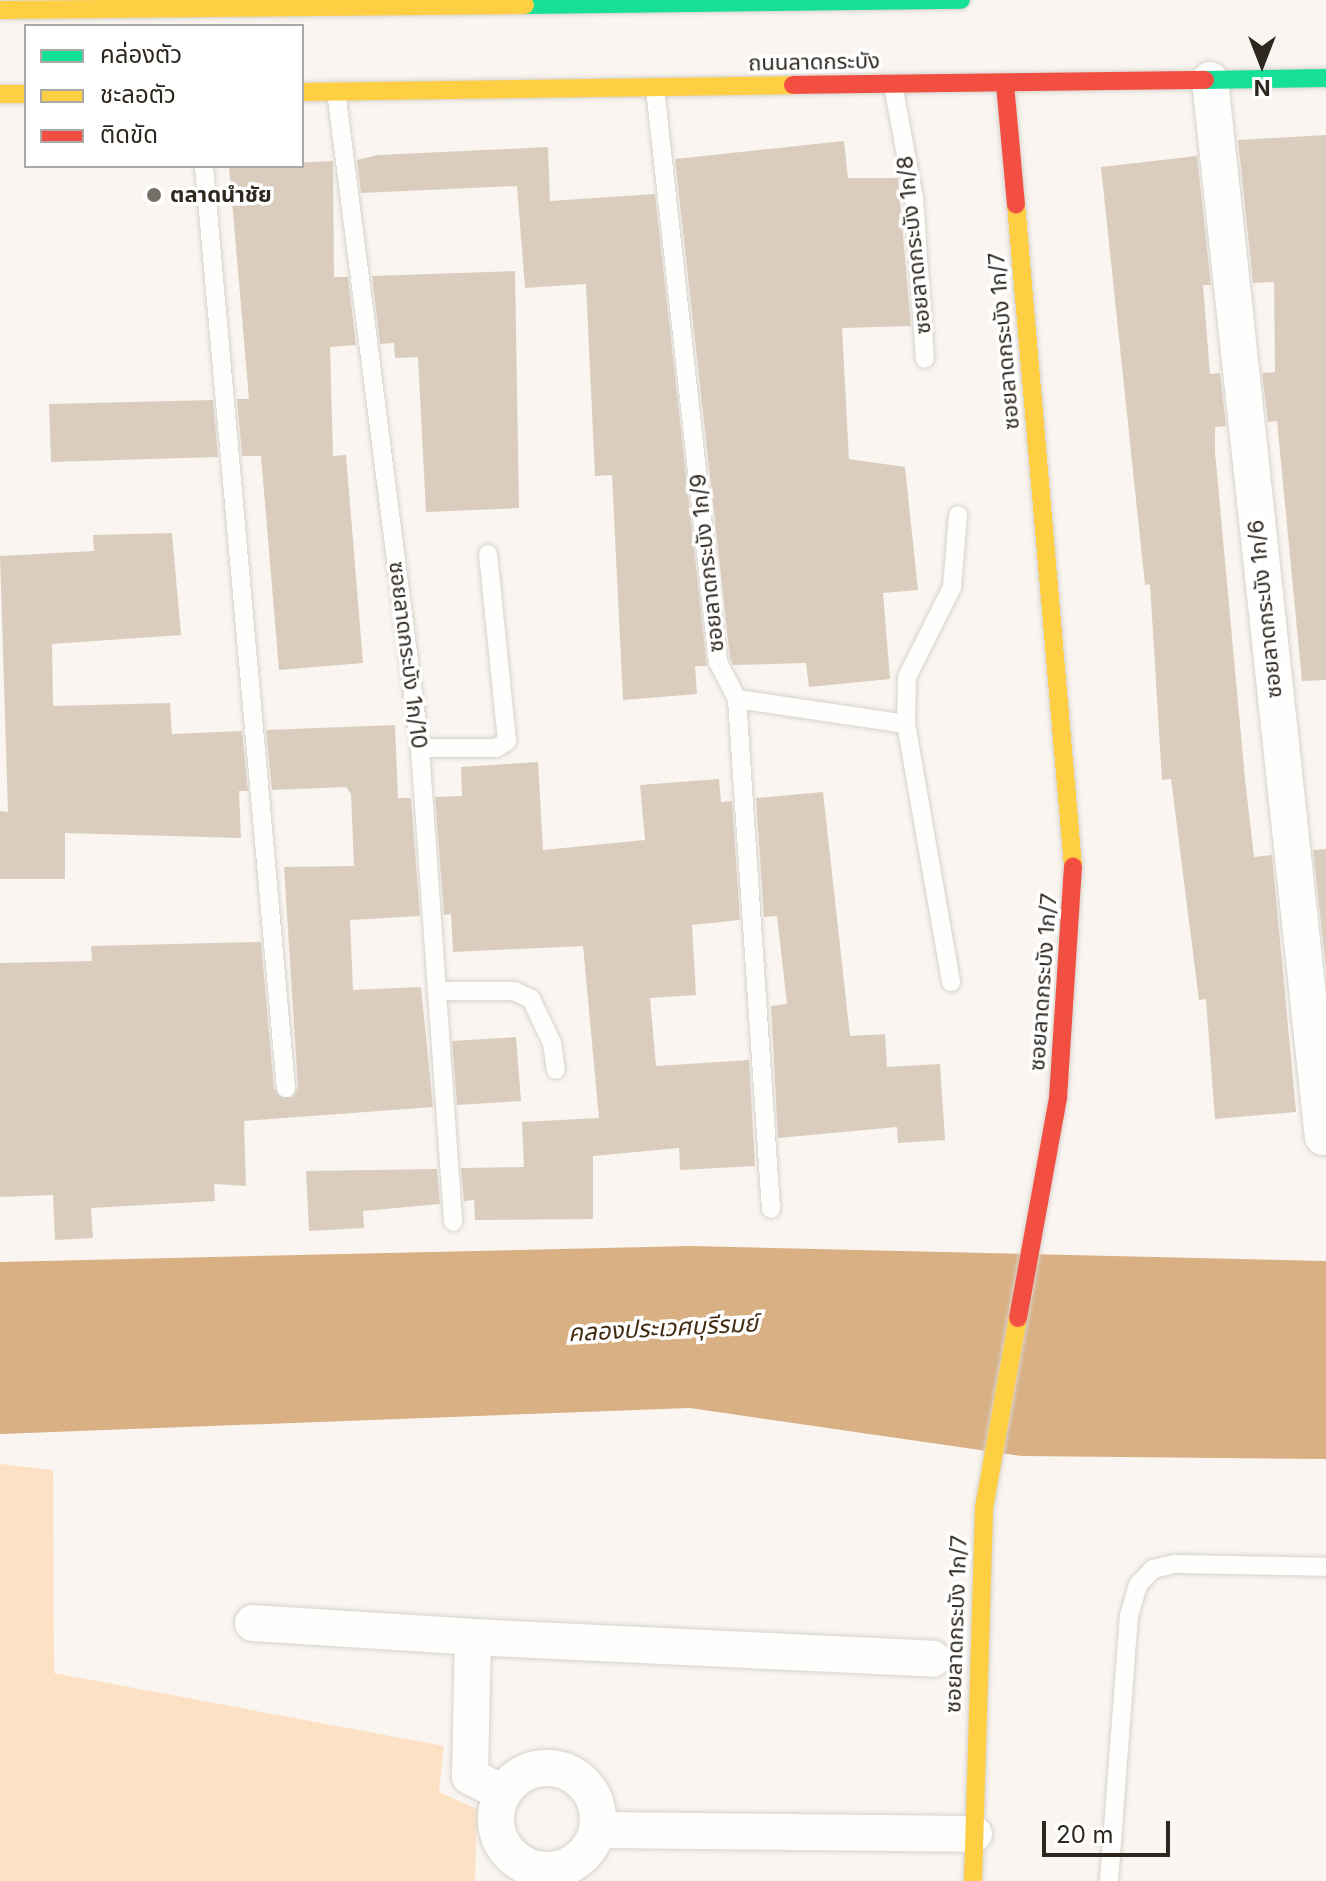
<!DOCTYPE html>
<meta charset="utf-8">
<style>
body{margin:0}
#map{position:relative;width:1326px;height:1881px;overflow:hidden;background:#faf5f0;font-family:Inter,"Noto Sans Thai",sans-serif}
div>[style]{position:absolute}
.green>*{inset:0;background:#fce1c5}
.water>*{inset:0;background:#d8b083}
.building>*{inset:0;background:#dacdbe}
.roads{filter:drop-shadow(0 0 2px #d7d2cc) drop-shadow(0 0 2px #d7d2cc)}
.lane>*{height:18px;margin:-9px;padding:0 9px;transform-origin:9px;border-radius:9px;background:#fefefd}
.street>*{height:36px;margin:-18px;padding:0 18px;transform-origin:18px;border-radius:18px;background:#fefefd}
.street>.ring{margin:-18px;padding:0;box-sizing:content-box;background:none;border:36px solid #fefefd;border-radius:50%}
.fast>*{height:18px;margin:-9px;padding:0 9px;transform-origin:9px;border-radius:9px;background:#16e098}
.slow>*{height:18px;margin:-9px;padding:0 9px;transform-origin:9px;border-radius:9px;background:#ffcf43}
.jam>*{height:18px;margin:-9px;padding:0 9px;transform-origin:9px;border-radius:9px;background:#f24e42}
.dots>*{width:22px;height:22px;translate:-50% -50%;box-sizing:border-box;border:4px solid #fff;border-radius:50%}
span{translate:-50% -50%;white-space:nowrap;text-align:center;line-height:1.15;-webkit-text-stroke:7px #fff;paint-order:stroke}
.street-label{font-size:22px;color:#2e2720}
.poi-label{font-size:22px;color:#2e2720;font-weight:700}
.left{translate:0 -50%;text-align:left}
.water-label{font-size:24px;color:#442c11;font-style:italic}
.legend{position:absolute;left:24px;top:24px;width:280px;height:144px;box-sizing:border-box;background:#fff;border:2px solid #aba9a6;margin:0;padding:10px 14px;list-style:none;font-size:24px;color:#2e2720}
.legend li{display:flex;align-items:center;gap:16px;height:40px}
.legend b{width:40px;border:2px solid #aba9a6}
.north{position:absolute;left:1222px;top:24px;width:80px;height:80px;-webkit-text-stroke:6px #fff;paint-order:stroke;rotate:180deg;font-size:22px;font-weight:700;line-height:32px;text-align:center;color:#2e2720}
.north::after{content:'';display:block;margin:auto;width:28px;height:36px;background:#2e2720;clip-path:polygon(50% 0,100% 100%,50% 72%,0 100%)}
.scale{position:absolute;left:1042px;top:1821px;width:128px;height:36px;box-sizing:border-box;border:4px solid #2e2720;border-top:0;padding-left:10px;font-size:24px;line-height:28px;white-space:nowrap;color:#2e2720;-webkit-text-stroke:6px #fff;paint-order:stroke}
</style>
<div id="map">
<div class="green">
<i style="clip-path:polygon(0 1464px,53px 1470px,54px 1673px,444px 1746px,439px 1792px,477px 1809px,475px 1881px,0 1881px)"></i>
</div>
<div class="water">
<i style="clip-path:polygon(690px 1246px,1326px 1261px,1326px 1459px,1022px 1456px,690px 1408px,0 1434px,0 1262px)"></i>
</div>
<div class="building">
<i style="clip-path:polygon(1326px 135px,1326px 680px,1302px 681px,1277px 421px,1268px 422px,1262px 373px,1275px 372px,1274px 282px,1253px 283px,1238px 140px)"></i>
<i style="clip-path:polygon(844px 141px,848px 178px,898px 178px,911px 326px,842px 328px,849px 459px,905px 467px,918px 590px,883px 593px,890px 679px,809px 687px,806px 663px,733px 665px,730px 658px,675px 159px)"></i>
<i style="clip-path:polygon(548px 147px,550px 201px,655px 194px,707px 666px,695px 666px,697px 694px,623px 700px,612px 475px,595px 476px,586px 284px,525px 288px,517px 186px,361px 193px,357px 160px,378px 155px)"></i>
<i style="clip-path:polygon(1197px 156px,1211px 285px,1203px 285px,1210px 374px,1220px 373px,1226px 426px,1215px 427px,1215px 452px,1245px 779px,1254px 857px,1272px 855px,1296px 1112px,1215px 1119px,1206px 999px,1199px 1000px,1171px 779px,1162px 780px,1150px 584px,1145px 585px,1101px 167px)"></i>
<i style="clip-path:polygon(333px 161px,334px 277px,348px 277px,356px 345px,330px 347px,333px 456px,346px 455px,363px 663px,279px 670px,261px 456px,242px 456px,237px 399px,249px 399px,229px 166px)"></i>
<i style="clip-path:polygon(515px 271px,519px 508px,426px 512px,418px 357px,395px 358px,394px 343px,380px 344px,372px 276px)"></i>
<i style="clip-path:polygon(213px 400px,218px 457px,51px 462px,49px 404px)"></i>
<i style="clip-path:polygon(172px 533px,181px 635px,52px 644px,53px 706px,170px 703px,172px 734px,242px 731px,248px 791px,239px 791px,241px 838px,65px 833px,65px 879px,0 879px,0 811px,8px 812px,0 556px,94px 551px,93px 535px)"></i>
<i style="clip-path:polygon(395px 725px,398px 798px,411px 798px,420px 916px,350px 920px,353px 990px,421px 987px,433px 1107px,244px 1121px,246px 1186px,214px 1184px,215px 1201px,91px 1208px,93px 1238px,55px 1240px,53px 1195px,0 1197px,0 963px,92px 961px,91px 946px,261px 942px,274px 1089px,292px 1098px,298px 1087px,284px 867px,354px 866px,351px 794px,346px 787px,272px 790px,266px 730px)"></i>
<i style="clip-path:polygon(538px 762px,543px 850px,645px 840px,640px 785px,719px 779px,721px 802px,732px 801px,740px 920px,692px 925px,696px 995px,650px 998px,656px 1066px,749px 1060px,755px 1166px,680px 1170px,679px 1148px,593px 1156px,593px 1219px,475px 1220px,474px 1200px,464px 1201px,461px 1168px,524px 1167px,522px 1122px,599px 1118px,583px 946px,453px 952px,451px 914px,444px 915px,435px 797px,462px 796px,461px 767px)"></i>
<i style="clip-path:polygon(823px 792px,850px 1036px,885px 1034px,887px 1067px,940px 1064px,945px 1140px,898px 1143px,897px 1127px,778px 1138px,771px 1006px,787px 1004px,777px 916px,764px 917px,756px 798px)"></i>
<i style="clip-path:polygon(1326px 849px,1326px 968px,1313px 850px)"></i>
<i style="clip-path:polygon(516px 1037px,521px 1101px,457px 1105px,452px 1041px)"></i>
<i style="clip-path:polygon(437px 1169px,440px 1204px,363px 1211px,364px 1228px,309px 1231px,306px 1171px)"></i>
</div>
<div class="roads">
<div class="lane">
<i style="left:893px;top:85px;width:115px;rotate:79.5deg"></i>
<i style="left:914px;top:198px;width:161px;rotate:86.1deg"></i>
<i style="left:655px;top:88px;width:577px;rotate:83.74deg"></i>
<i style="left:718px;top:662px;width:42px;rotate:62.8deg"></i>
<i style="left:737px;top:699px;width:171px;rotate:8.4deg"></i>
<i style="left:906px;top:724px;width:262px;rotate:80.1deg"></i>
<i style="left:336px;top:91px;width:662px;rotate:82.71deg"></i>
<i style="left:420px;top:748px;width:475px;rotate:86deg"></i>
<i style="left:204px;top:166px;width:926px;rotate:84.92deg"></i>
<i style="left:737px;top:699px;width:511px;rotate:86.19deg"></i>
<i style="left:906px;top:724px;width:47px;rotate:-88.8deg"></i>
<i style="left:907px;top:677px;width:101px;rotate:-63.4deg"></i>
<i style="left:952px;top:587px;width:72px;rotate:-85.2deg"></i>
<i style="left:420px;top:748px;width:76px"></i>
<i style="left:496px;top:748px;width:13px;rotate:-32deg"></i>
<i style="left:507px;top:741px;width:188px;rotate:-95.8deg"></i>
<i style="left:437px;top:991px;width:77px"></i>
<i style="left:514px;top:991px;width:19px;rotate:25deg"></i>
<i style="left:531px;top:999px;width:49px;rotate:64.5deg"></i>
<i style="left:552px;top:1043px;width:27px;rotate:82deg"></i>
<i style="left:1109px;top:1881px;width:266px;rotate:-85.7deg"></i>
<i style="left:1129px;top:1616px;width:32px;rotate:-74deg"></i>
<i style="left:1138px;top:1585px;width:22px;rotate:-47deg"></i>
<i style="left:1153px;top:1569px;width:23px;rotate:-13deg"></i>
<i style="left:1175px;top:1564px;width:151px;rotate:1.1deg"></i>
</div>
<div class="street">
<i style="left:1210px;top:80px;width:1063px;rotate:83.9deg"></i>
<i style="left:253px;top:1623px;width:220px;rotate:3.6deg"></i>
<i class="ring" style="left:496px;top:1768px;width:66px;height:66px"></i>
<i style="left:503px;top:1793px;width:37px;rotate:-153deg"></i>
<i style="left:470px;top:1776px;width:139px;rotate:-88.8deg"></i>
<i style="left:473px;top:1637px;width:460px;rotate:2.7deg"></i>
<i style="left:598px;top:1830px;width:376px;rotate:0.6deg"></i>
</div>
<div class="fast">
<i style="left:525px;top:5px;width:436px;rotate:-0.7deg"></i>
<i style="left:1205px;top:80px;width:121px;rotate:-0.9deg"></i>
</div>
<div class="slow">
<i style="left:0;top:10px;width:525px;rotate:-0.55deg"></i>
<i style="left:302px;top:92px;width:491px;rotate:-0.8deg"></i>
<i style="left:0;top:94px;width:26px"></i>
<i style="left:1016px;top:204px;width:664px;rotate:85.08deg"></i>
<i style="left:973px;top:1881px;width:373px;rotate:-88.3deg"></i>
<i style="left:984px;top:1508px;width:193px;rotate:-79.9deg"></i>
</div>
<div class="jam">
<i style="left:1005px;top:84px;width:121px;rotate:84.8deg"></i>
<i style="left:793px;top:85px;width:412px;rotate:-0.7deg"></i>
<i style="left:1018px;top:1318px;width:224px;rotate:-79.7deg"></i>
<i style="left:1058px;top:1098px;width:232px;rotate:-86.3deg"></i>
</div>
</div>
<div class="dots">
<i style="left:154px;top:195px;background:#756f69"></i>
</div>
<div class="street-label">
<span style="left:814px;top:62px;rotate:-1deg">ถนนลาดกระบัง</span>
<span style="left:914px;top:245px;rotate:-96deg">ซอยลาดกระบัง 1ก/8</span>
<span style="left:1004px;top:341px;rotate:-95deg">ซอยลาดกระบัง 1ก/7</span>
<span style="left:707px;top:563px;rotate:-96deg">ซอยลาดกระบัง 1ก/9</span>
<span style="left:1265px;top:609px;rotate:-96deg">ซอยลาดกระบัง 1ก/6</span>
<span style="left:408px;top:655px;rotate:83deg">ซอยลาดกระบัง 1ก/10</span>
<span style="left:1043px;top:982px;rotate:-86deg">ซอยลาดกระบัง 1ก/7</span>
<span style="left:956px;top:1624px;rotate:-88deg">ซอยลาดกระบัง 1ก/7</span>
</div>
<div class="poi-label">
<span class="left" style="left:170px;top:195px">ตลาดนำชัย</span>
</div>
<div class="water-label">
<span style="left:663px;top:1328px;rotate:-3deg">คลองประเวศบุรีรมย์</span>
</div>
<ul class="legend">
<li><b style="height:10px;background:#16e098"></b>คล่องตัว</li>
<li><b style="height:10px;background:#ffcf43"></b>ชะลอตัว</li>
<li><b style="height:10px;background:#f24e42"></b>ติดขัด</li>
</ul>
<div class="north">N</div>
<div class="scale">20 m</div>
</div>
